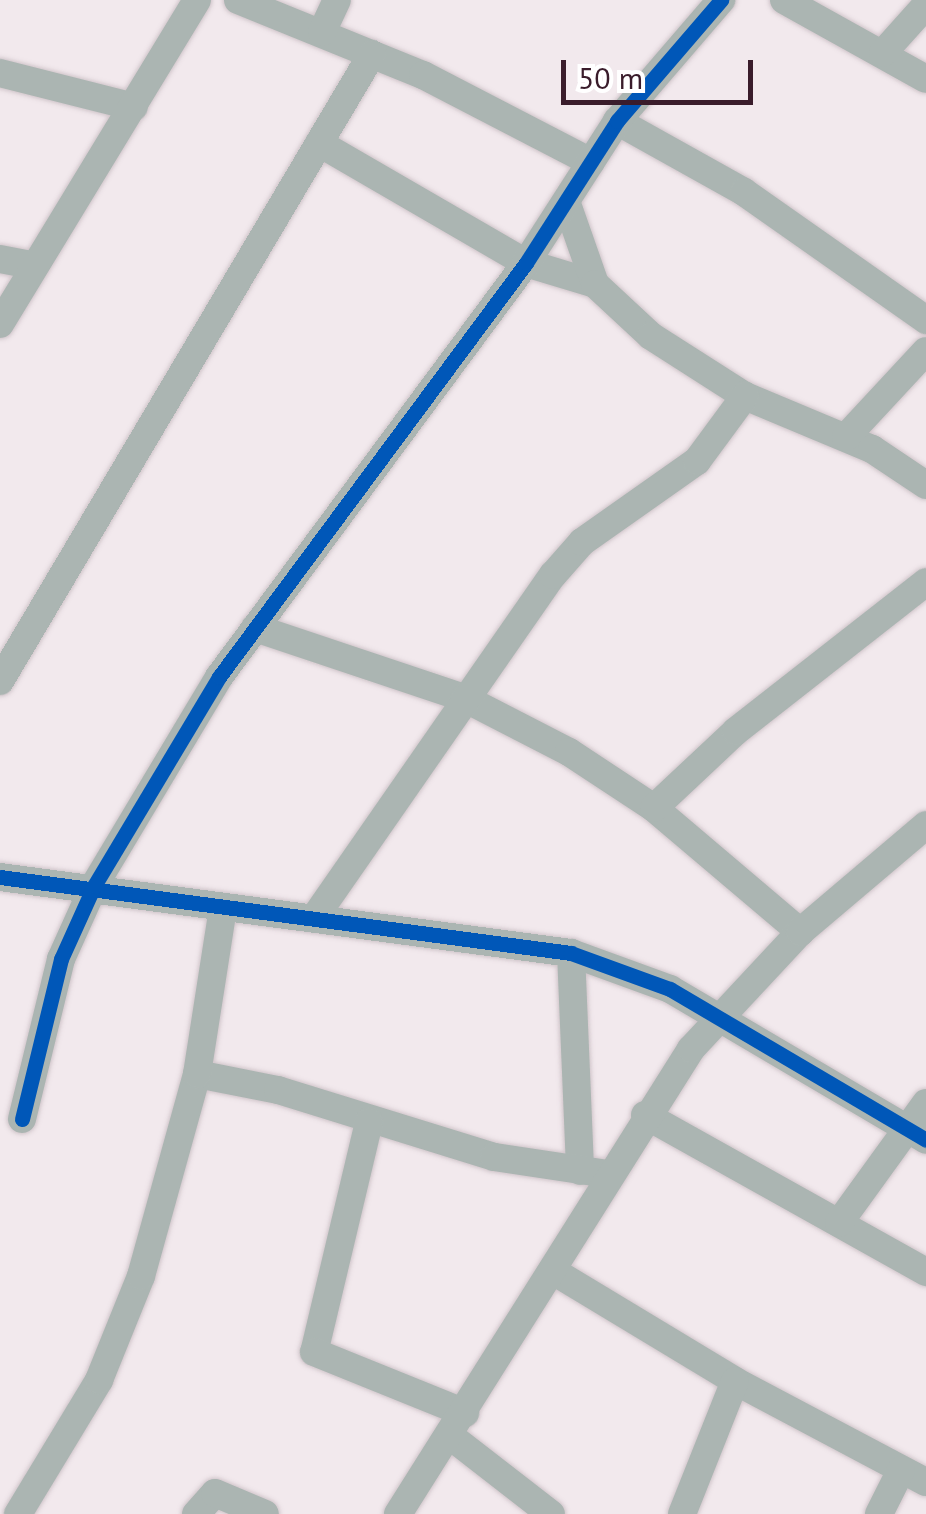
<!DOCTYPE html>
<style>
body{margin:0}
#map{position:relative;width:926px;height:1514px;overflow:hidden;background:#f2e9ed;font-family:"PT Sans",sans-serif}
div>[style]{position:absolute}
.roads{filter:drop-shadow(0 0 2px #d0c5ca) drop-shadow(0 0 2px #d0c5ca)}
.minor>*{height:28px;margin:-14px;padding:0 14px;transform-origin:14px;border-radius:14px;background:#abb5b2}
.cycleway>*{height:15px;margin:-7.5px;padding:0 7.5px;transform-origin:7.5px;border-radius:7.5px;background:#0057b8}
span{translate:-50% -50%;white-space:nowrap;text-align:center;line-height:1.15;-webkit-text-stroke:10px #fff;paint-order:stroke}
.scale{position:absolute;left:561px;top:60px;width:192px;height:45px;box-sizing:border-box;border:5px solid #3a1c2b;border-top:0;padding-left:12px;font-size:30px;line-height:35px;white-space:nowrap;color:#3a1c2b;-webkit-text-stroke:8px #fff;paint-order:stroke}
</style>
<div id="map">
<div class="roads">
<div class="minor">
<i style="left:238px;top:0;width:200px;rotate:22.1deg"></i>
<i style="left:423px;top:75px;width:189px;rotate:27.4deg"></i>
<i style="left:784px;top:0;width:162px;rotate:29.1deg"></i>
<i style="left:322px;top:32px;width:35px;rotate:-65deg"></i>
<i style="left:883px;top:53px;width:64px;rotate:-48.1deg"></i>
<i style="left:0;top:73px;width:138px;rotate:14.2deg"></i>
<i style="left:617px;top:121px;width:145px;rotate:29.2deg"></i>
<i style="left:744px;top:192px;width:223px;rotate:35.1deg"></i>
<i style="left:319px;top:143px;width:239px;rotate:30.1deg"></i>
<i style="left:526px;top:263px;width:72px;rotate:16.9deg"></i>
<i style="left:567px;top:204px;width:85px;rotate:70.7deg"></i>
<i style="left:595px;top:284px;width:76px;rotate:42.9deg"></i>
<i style="left:651px;top:336px;width:112px;rotate:32.6deg"></i>
<i style="left:745px;top:396px;width:138px;rotate:22.7deg"></i>
<i style="left:872px;top:449px;width:65px;rotate:33.7deg"></i>
<i style="left:0;top:259px;width:33px;rotate:11deg"></i>
<i style="left:0;top:324px;width:379px;rotate:-58.7deg"></i>
<i style="left:846px;top:437px;width:117px;rotate:-47.1deg"></i>
<i style="left:255px;top:628px;width:220px;rotate:18.5deg"></i>
<i style="left:464px;top:698px;width:118px;rotate:27.2deg"></i>
<i style="left:569px;top:752px;width:102px;rotate:33.4deg"></i>
<i style="left:654px;top:808px;width:192px;rotate:40.3deg"></i>
<i style="left:0;top:681px;width:729px;rotate:-59.32deg"></i>
<i style="left:654px;top:808px;width:112px;rotate:-43.2deg"></i>
<i style="left:736px;top:731px;width:241px;rotate:-38.1deg"></i>
<i style="left:0;top:877px;width:576px;rotate:7.58deg"></i>
<i style="left:571px;top:953px;width:105px;rotate:20deg"></i>
<i style="left:670px;top:989px;width:297px;rotate:30.5deg"></i>
<i style="left:317px;top:914px;width:413px;rotate:-55.2deg"></i>
<i style="left:553px;top:575px;width:44px;rotate:-48.7deg"></i>
<i style="left:582px;top:542px;width:141px;rotate:-35.2deg"></i>
<i style="left:697px;top:461px;width:81px;rotate:-53.6deg"></i>
<i style="left:571px;top:953px;width:218px;rotate:87.6deg"></i>
<i style="left:197px;top:1074px;width:83px;rotate:11.2deg"></i>
<i style="left:278px;top:1090px;width:226px;rotate:17.2deg"></i>
<i style="left:494px;top:1157px;width:115px;rotate:8.5deg"></i>
<i style="left:645px;top:1115px;width:322px;rotate:29.2deg"></i>
<i style="left:22px;top:1119px;width:165px;rotate:-76.3deg"></i>
<i style="left:61px;top:959px;width:80px;rotate:-65.7deg"></i>
<i style="left:94px;top:886px;width:244px;rotate:-59.1deg"></i>
<i style="left:219px;top:677px;width:515px;rotate:-53.44deg"></i>
<i style="left:526px;top:263px;width:169px;rotate:-57.3deg"></i>
<i style="left:617px;top:121px;width:160px;rotate:-49.3deg"></i>
<i style="left:369px;top:1122px;width:236px;rotate:103.4deg"></i>
<i style="left:314px;top:1352px;width:163px;rotate:22deg"></i>
<i style="left:839px;top:1223px;width:148px;rotate:-54.1deg"></i>
<i style="left:553px;top:1271px;width:213px;rotate:31.1deg"></i>
<i style="left:735px;top:1381px;width:216px;rotate:27.9deg"></i>
<i style="left:449px;top:1435px;width:129px;rotate:37.8deg"></i>
<i style="left:18px;top:1514px;width:157px;rotate:-58.8deg"></i>
<i style="left:99px;top:1380px;width:112px;rotate:-68deg"></i>
<i style="left:141px;top:1276px;width:210px;rotate:-74.5deg"></i>
<i style="left:197px;top:1074px;width:168px;rotate:-81.1deg"></i>
<i style="left:196px;top:1514px;width:28px;rotate:-48deg"></i>
<i style="left:215px;top:1493px;width:54px;rotate:22.8deg"></i>
<i style="left:398px;top:1514px;width:550px;rotate:-57.78deg"></i>
<i style="left:691px;top:1049px;width:160px;rotate:-47deg"></i>
<i style="left:800px;top:932px;width:165px;rotate:-40.3deg"></i>
<i style="left:682px;top:1514px;width:143px;rotate:-68.3deg"></i>
<i style="left:879px;top:1514px;width:49px;rotate:-63.4deg"></i>
</div>
</div>
<div class="cycleway">
<i style="left:0;top:877px;width:576px;rotate:7.58deg"></i>
<i style="left:571px;top:953px;width:105px;rotate:20deg"></i>
<i style="left:670px;top:989px;width:297px;rotate:30.5deg"></i>
<i style="left:22px;top:1119px;width:165px;rotate:-76.3deg"></i>
<i style="left:61px;top:959px;width:80px;rotate:-65.7deg"></i>
<i style="left:94px;top:886px;width:244px;rotate:-59.1deg"></i>
<i style="left:219px;top:677px;width:515px;rotate:-53.44deg"></i>
<i style="left:526px;top:263px;width:169px;rotate:-57.3deg"></i>
<i style="left:617px;top:121px;width:160px;rotate:-49.3deg"></i>
</div>
<div class="scale">50 m</div>
</div>
